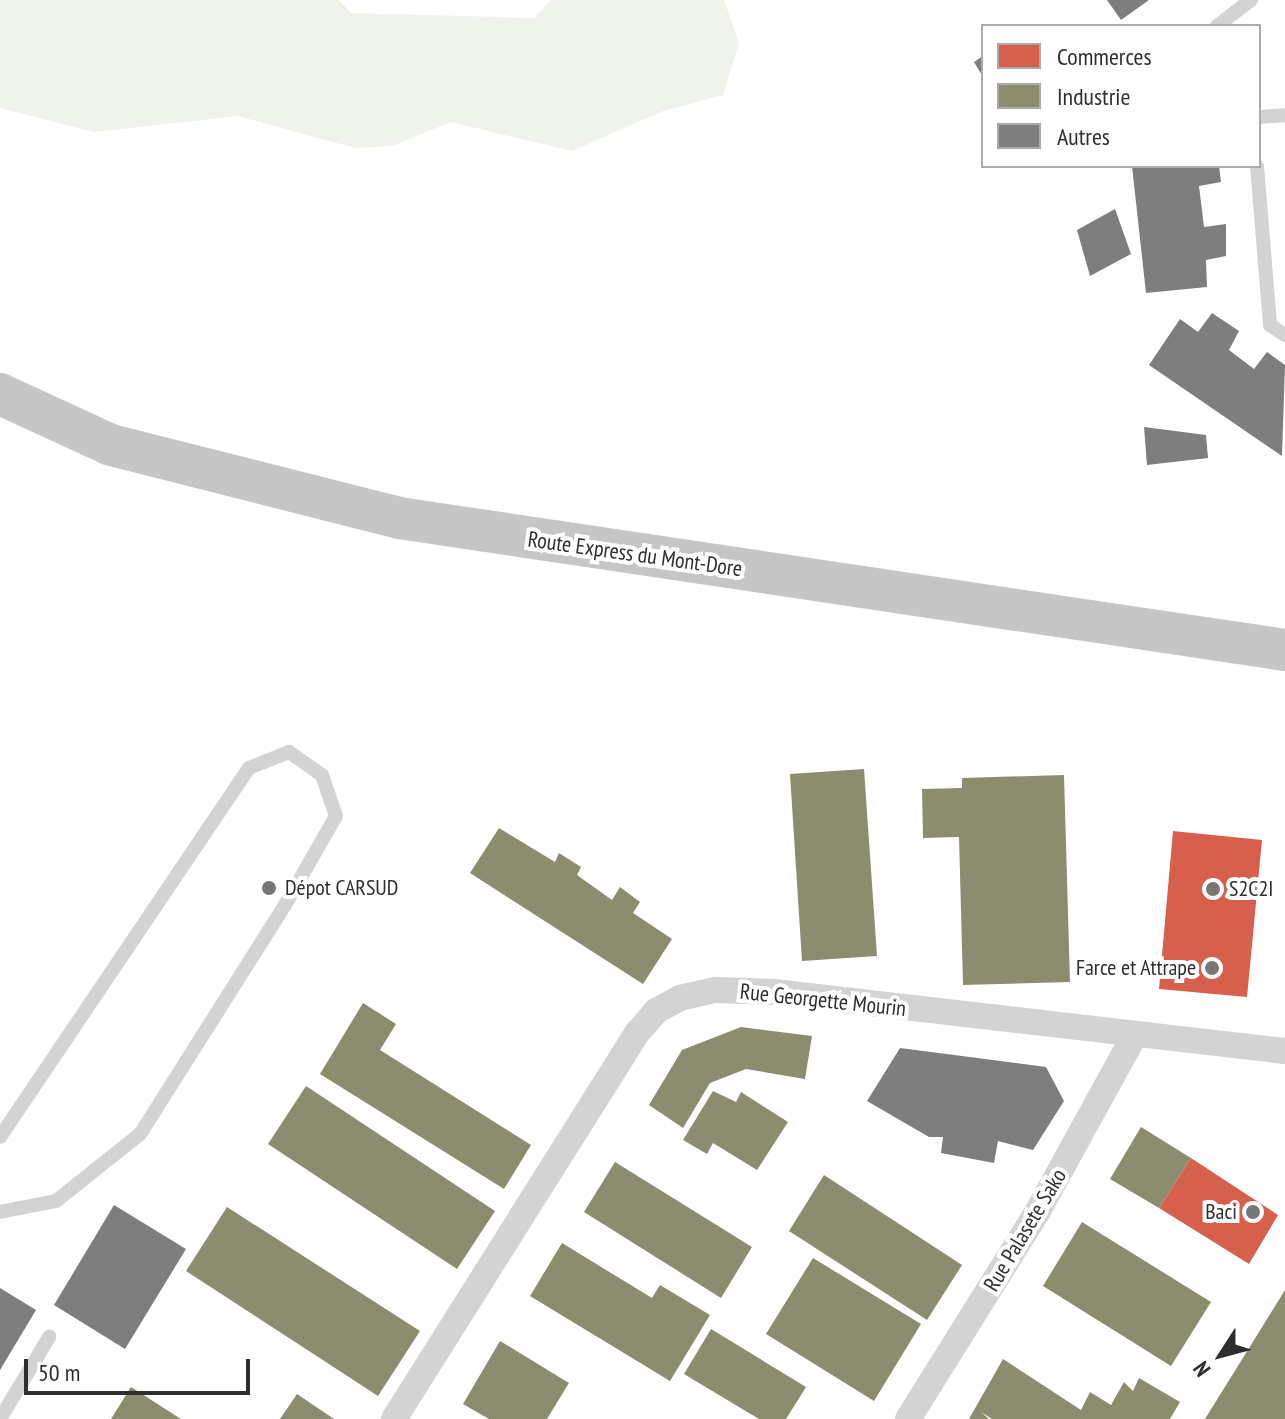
<!DOCTYPE html>
<meta charset="utf-8">
<style>
body{margin:0}
#map{position:relative;width:1285px;height:1419px;overflow:hidden;background:#fff;font-family:"PT Sans Narrow",sans-serif}
div>[style]{position:absolute}
.green>*{inset:0;background:#f0f3ec}
.shops>*{inset:0;background:#d6604d}
.industry>*{inset:0;background:#8c8c6e}
.building>*{inset:0;background:#7e7e7e}
.service>*{height:14px;margin:-7px;padding:0 7px;transform-origin:7px;border-radius:7px;background:#d3d3d3}
.minor>*{height:26px;margin:-13px;padding:0 13px;transform-origin:13px;border-radius:13px;background:#d3d3d3}
.primary>*{height:42px;margin:-21px;padding:0 21px;transform-origin:21px;border-radius:21px;background:#c6c6c6}
.dots>*{width:22px;height:22px;translate:-50% -50%;box-sizing:border-box;border:4px solid #fff;border-radius:50%}
span{translate:-50% -50%;white-space:nowrap;text-align:center;line-height:1.15;-webkit-text-stroke:8px #fff;paint-order:stroke}
.street-label{font-size:22px;color:#2e2e2e}
.poi-label{font-size:22px;color:#2e2e2e}
.left{translate:0 -50%;text-align:left}
.right{translate:-100% -50%;text-align:right}
.legend{position:absolute;left:981px;top:24px;width:280px;height:144px;box-sizing:border-box;background:#fff;border:2px solid #ababab;margin:0;padding:10px 14px;list-style:none;font-size:24px;color:#2e2e2e}
.legend li{display:flex;align-items:center;gap:16px;height:40px}
.legend b{width:40px;border:2px solid #ababab}
.north{position:absolute;left:1181px;top:1315px;width:80px;height:80px;-webkit-text-stroke:6px #fff;paint-order:stroke;rotate:234deg;font-size:22px;font-weight:700;line-height:32px;text-align:center;color:#2e2e2e}
.north::after{content:'';display:block;margin:auto;width:28px;height:36px;background:#2e2e2e;clip-path:polygon(50% 0,100% 100%,50% 72%,0 100%)}
.scale{position:absolute;left:24px;top:1359px;width:226px;height:36px;box-sizing:border-box;border:4px solid #2e2e2e;border-top:0;padding-left:10px;font-size:24px;line-height:28px;white-space:nowrap;color:#2e2e2e;-webkit-text-stroke:6px #fff;paint-order:stroke}
</style>
<div id="map">
<div class="green">
<i style="clip-path:polygon(0 0,339px 0,351px 13px,534px 18px,551px 0,724px 0,739px 43px,723px 95px,663px 111px,572px 151px,451px 122px,392px 146px,355px 148px,238px 116px,94px 132px,0 108px)"></i>
</div>
<div class="shops">
<i style="clip-path:polygon(1173px 831px,1262px 840px,1247px 997px,1159px 989px)"></i>
<i style="clip-path:polygon(1191px 1158px,1278px 1215px,1249px 1264px,1159px 1208px)"></i>
</div>
<div class="industry">
<i style="clip-path:polygon(864px 769px,877px 956px,802px 961px,790px 774px)"></i>
<i style="clip-path:polygon(1064px 775px,1070px 982px,963px 985px,959px 837px,923px 838px,922px 789px,962px 788px,962px 778px)"></i>
<i style="clip-path:polygon(499px 828px,555px 862px,559px 853px,581px 867px,577px 875px,612px 900px,620px 887px,640px 902px,633px 913px,672px 939px,643px 984px,470px 873px)"></i>
<i style="clip-path:polygon(363px 1003px,396px 1024px,380px 1050px,531px 1145px,504px 1189px,320px 1074px)"></i>
<i style="clip-path:polygon(741px 1027px,812px 1036px,805px 1079px,746px 1069px,710px 1083px,683px 1128px,649px 1105px,682px 1050px)"></i>
<i style="clip-path:polygon(306px 1086px,495px 1211px,457px 1269px,268px 1144px)"></i>
<i style="clip-path:polygon(713px 1091px,736px 1102px,741px 1092px,788px 1122px,757px 1170px,713px 1143px,707px 1154px,683px 1140px)"></i>
<i style="clip-path:polygon(1141px 1127px,1191px 1158px,1159px 1208px,1110px 1179px)"></i>
<i style="clip-path:polygon(615px 1162px,752px 1247px,721px 1298px,584px 1212px)"></i>
<i style="clip-path:polygon(824px 1175px,962px 1265px,927px 1320px,789px 1231px)"></i>
<i style="clip-path:polygon(227px 1207px,420px 1331px,378px 1396px,186px 1271px)"></i>
<i style="clip-path:polygon(1082px 1222px,1211px 1302px,1171px 1366px,1043px 1286px)"></i>
<i style="clip-path:polygon(562px 1243px,652px 1298px,660px 1285px,710px 1315px,670px 1381px,530px 1296px)"></i>
<i style="clip-path:polygon(813px 1258px,921px 1324px,874px 1401px,766px 1334px)"></i>
<i style="clip-path:polygon(1285px 1290px,1285px 1419px,1205px 1419px)"></i>
<i style="clip-path:polygon(711px 1329px,806px 1387px,786px 1419px,759px 1419px,684px 1374px)"></i>
<i style="clip-path:polygon(500px 1341px,569px 1383px,547px 1419px,489px 1419px,463px 1404px)"></i>
<i style="clip-path:polygon(1003px 1359px,1081px 1410px,1090px 1392px,1111px 1405px,1124px 1382px,1133px 1391px,1139px 1378px,1180px 1402px,1170px 1419px,992px 1419px,981px 1412px,989px 1419px,969px 1419px)"></i>
<i style="clip-path:polygon(131px 1387px,181px 1419px,111px 1419px)"></i>
<i style="clip-path:polygon(297px 1394px,334px 1419px,280px 1419px)"></i>
</div>
<div class="building">
<i style="clip-path:polygon(1107px 0,1149px 0,1121px 20px)"></i>
<i style="clip-path:polygon(983px 56px,983px 77px,974px 62px)"></i>
<i style="clip-path:polygon(1132px 166px,1219px 166px,1221px 182px,1199px 186px,1204px 227px,1226px 224px,1226px 256px,1206px 260px,1207px 287px,1146px 293px)"></i>
<i style="clip-path:polygon(1115px 209px,1131px 254px,1090px 276px,1077px 230px)"></i>
<i style="clip-path:polygon(1212px 313px,1239px 331px,1229px 350px,1254px 369px,1267px 352px,1285px 365px,1282px 456px,1149px 365px,1180px 319px,1198px 332px)"></i>
<i style="clip-path:polygon(1144px 427px,1206px 435px,1208px 458px,1147px 465px)"></i>
<i style="clip-path:polygon(900px 1048px,1046px 1067px,1064px 1101px,1033px 1150px,998px 1141px,994px 1163px,941px 1153px,943px 1137px,929px 1137px,867px 1101px)"></i>
<i style="clip-path:polygon(114px 1205px,186px 1249px,125px 1349px,54px 1305px)"></i>
<i style="clip-path:polygon(0 1288px,36px 1310px,0 1370px)"></i>
</div>
<div class="service">
<i style="left:1217px;top:26px;width:43px;rotate:-37.4deg"></i>
<i style="left:1259px;top:117px;width:26px;rotate:-4deg"></i>
<i style="left:1257px;top:166px;width:160px;rotate:85.3deg"></i>
<i style="left:1270px;top:325px;width:18px;rotate:34deg"></i>
<i style="left:0;top:1137px;width:445px;rotate:-56deg"></i>
<i style="left:249px;top:768px;width:43px;rotate:-21.8deg"></i>
<i style="left:289px;top:752px;width:40px;rotate:34.9deg"></i>
<i style="left:322px;top:775px;width:43px;rotate:71.1deg"></i>
<i style="left:336px;top:816px;width:103px;rotate:119.8deg"></i>
<i style="left:285px;top:905px;width:271px;rotate:122.3deg"></i>
<i style="left:140px;top:1134px;width:107px;rotate:141.4deg"></i>
<i style="left:56px;top:1201px;width:57px;rotate:168.9deg"></i>
<i style="left:0;top:1419px;width:96px;rotate:-59.1deg"></i>
</div>
<div class="minor">
<i style="left:394px;top:1419px;width:457px;rotate:-57.8deg"></i>
<i style="left:638px;top:1032px;width:28px;rotate:-49deg"></i>
<i style="left:656px;top:1011px;width:27px;rotate:-28deg"></i>
<i style="left:680px;top:998px;width:36px;rotate:-13deg"></i>
<i style="left:715px;top:990px;width:59px;rotate:1.9deg"></i>
<i style="left:774px;top:992px;width:514px;rotate:6.59deg"></i>
<i style="left:908px;top:1419px;width:248px;rotate:-58deg"></i>
<i style="left:1039px;top:1209px;width:197px;rotate:-61.2deg"></i>
</div>
<div class="primary">
<i style="left:0;top:394px;width:122px;rotate:24.7deg"></i>
<i style="left:111px;top:445px;width:297px;rotate:14.2deg"></i>
<i style="left:399px;top:518px;width:896px;rotate:8.47deg"></i>
</div>
<div class="dots">
<i style="left:269px;top:888px;background:#777"></i>
<i style="left:1213px;top:889px;background:#777"></i>
<i style="left:1212px;top:968px;background:#777"></i>
<i style="left:1253px;top:1212px;background:#777"></i>
</div>
<div class="street-label">
<span style="left:635px;top:554px;rotate:8deg">Route Express du Mont-Dore</span>
<span style="left:823px;top:1000px;rotate:6deg">Rue Georgette Mourin</span>
<span style="left:1025px;top:1230px;rotate:-59deg">Rue Palasete Sako</span>
</div>
<div class="poi-label">
<span class="left" style="left:285px;top:888px">Dépot CARSUD</span>
<span class="left" style="left:1229px;top:889px">S2C2I</span>
<span class="right" style="left:1196px;top:968px">Farce et Attrape</span>
<span class="right" style="left:1237px;top:1212px">Baci</span>
</div>
<ul class="legend">
<li><b style="height:22px;background:#d6604d"></b>Commerces</li>
<li><b style="height:22px;background:#8c8c6e"></b>Industrie</li>
<li><b style="height:22px;background:#7e7e7e"></b>Autres</li>
</ul>
<div class="north">N</div>
<div class="scale">50 m</div>
</div>
